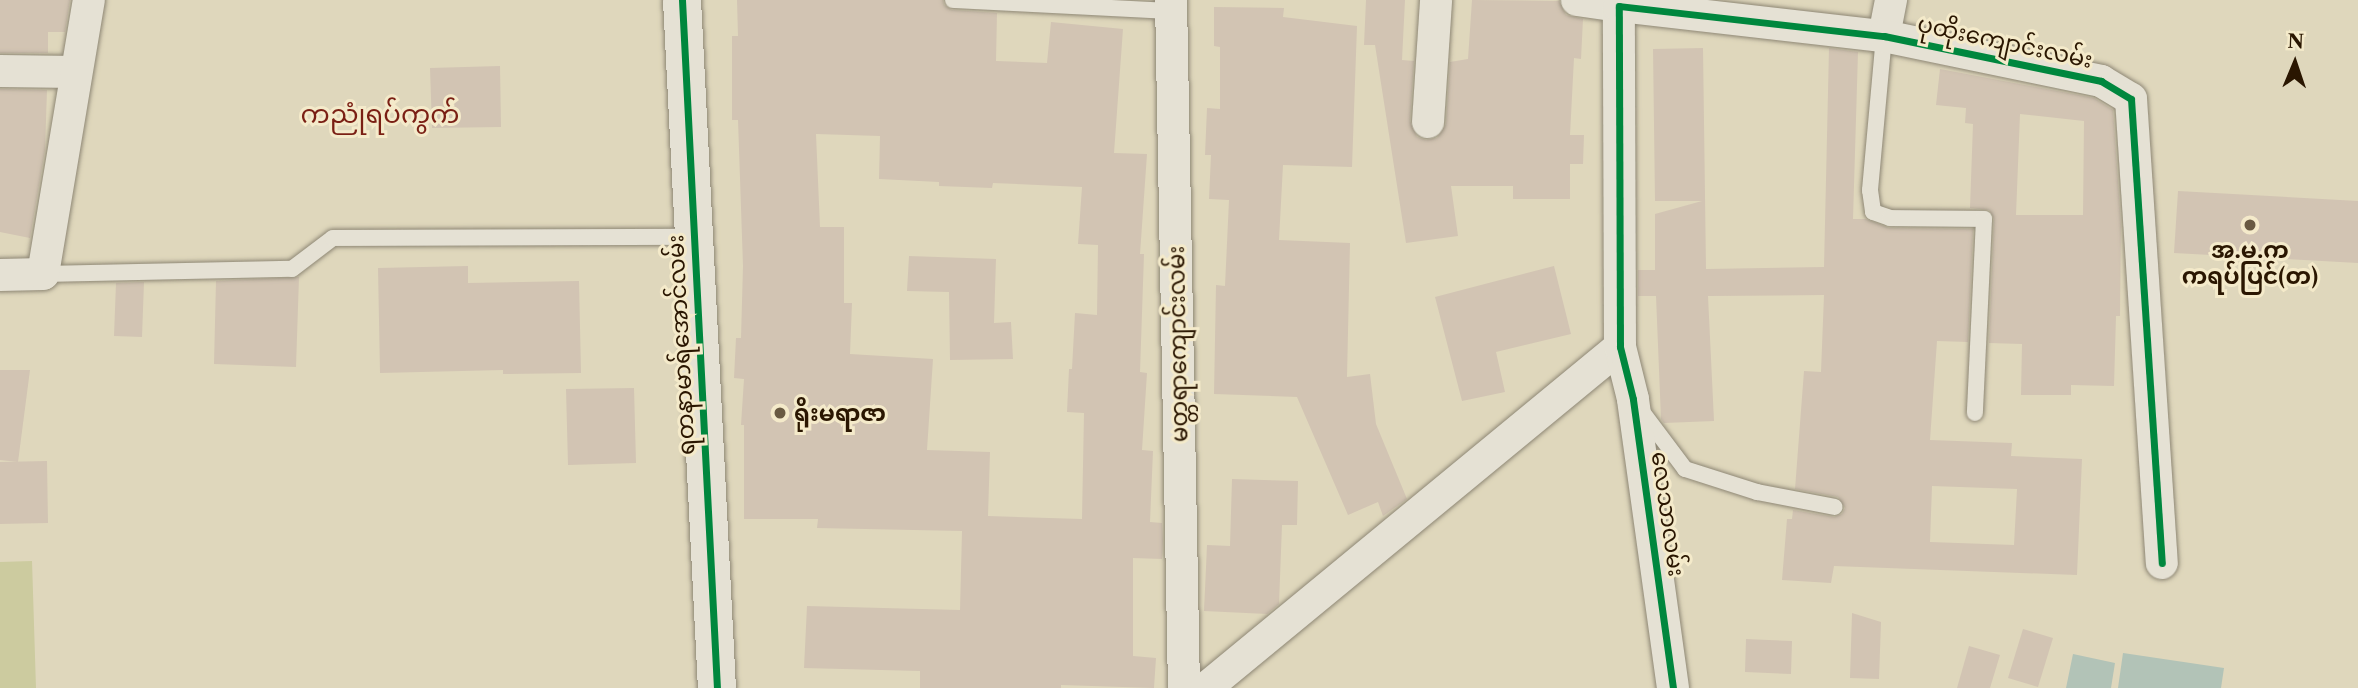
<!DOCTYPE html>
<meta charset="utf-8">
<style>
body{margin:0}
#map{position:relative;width:2358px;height:688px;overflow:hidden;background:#dfd7bc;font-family:"Libre Caslon Text","Noto Sans Myanmar",serif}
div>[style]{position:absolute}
.green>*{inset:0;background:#cccb9f}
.water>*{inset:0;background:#b2c3b7}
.building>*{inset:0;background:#d2c4b3}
.roads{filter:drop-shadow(0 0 2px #8e8775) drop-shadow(0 0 2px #8e8775)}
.service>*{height:16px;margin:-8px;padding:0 8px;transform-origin:8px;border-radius:8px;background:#e5e1d4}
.minor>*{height:32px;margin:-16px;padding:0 16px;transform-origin:16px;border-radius:16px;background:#e5e1d4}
.tertiary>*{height:38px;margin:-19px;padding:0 19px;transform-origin:19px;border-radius:19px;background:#e5e1d4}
.cycleway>*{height:7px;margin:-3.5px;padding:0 3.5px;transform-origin:3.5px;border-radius:3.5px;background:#00873e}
.dots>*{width:19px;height:19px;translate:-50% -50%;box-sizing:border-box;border:4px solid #f4eaca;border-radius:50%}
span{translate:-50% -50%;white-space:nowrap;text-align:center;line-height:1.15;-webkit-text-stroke:6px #f4eaca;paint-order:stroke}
.street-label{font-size:23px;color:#2a1601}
.poi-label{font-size:23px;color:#2a1601;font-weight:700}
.left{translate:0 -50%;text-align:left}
.quarter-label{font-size:26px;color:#7a1f14}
.north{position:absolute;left:2260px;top:28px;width:70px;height:70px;-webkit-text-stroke:5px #f4eaca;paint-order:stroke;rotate:2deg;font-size:19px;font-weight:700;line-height:28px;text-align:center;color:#2a1601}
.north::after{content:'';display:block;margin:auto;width:24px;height:32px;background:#2a1601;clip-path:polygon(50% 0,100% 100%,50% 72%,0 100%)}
</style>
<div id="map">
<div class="green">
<i style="clip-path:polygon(32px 561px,36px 688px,0 688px,0 562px)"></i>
</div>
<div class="water">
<i style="clip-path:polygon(2123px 653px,2224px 668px,2221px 688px,2118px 688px)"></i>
<i style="clip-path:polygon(2073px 654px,2115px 663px,2111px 688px,2066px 688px)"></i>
</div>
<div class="building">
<i style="clip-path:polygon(0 0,70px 0,65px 32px,48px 32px,48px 53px,0 53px)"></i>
<i style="clip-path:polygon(evenodd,737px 0,943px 0,944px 5px,952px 10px,997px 13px,996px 61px,1047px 63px,1051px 22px,1123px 29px,1114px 153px,1147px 154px,1140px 254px,1144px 254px,1140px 372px,1147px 373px,1142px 450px,1153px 451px,1150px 522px,1162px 523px,1163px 541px,1162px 559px,1133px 558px,1133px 656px,1156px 658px,1154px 688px,1061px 685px,1061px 688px,920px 688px,920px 671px,804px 668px,807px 606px,960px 610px,962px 531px,817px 528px,818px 519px,744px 519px,744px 425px,741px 425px,744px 379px,734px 378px,736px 338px,741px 338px,743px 266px,738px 120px,732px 120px,732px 36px,738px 36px,737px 0,816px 134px,880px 136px,879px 179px,939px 182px,939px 186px,992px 188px,993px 183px,1082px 187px,1078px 244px,1098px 245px,1097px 315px,1075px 313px,1072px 369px,1069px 369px,1067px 412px,1084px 413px,1082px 519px,988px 516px,990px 452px,927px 450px,933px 359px,850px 354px,852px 303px,844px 303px,844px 227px,820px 227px,816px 134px)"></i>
<i style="clip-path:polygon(1366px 0,1405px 0,1402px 60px,1414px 61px,1410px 121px,1417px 137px,1426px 140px,1437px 138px,1446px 124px,1450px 62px,1468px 59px,1472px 0,1559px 1px,1566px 15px,1583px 19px,1581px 59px,1574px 58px,1570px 135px,1584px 135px,1583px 164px,1570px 164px,1570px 199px,1513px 199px,1513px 186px,1451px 186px,1458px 236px,1406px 243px,1375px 45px,1364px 45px)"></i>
<i style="clip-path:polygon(1214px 7px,1284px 8px,1283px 17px,1357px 26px,1352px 167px,1283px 165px,1279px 240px,1350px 243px,1347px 377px,1370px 374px,1376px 424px,1407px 499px,1383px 516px,1378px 502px,1348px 515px,1297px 397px,1214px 394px,1216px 285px,1225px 286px,1229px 200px,1209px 199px,1211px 155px,1205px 155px,1207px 108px,1220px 109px,1220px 47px,1214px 46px)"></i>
<i style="clip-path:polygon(evenodd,1703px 48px,1706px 269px,1824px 267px,1829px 48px,1858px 52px,1853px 219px,1866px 219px,1889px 228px,1973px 229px,1968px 342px,1937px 341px,1930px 440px,2012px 443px,2011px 456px,2082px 459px,2077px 575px,1834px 566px,1831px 583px,1782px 580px,1787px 519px,1792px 519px,1793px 510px,1834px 517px,1842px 514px,1845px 508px,1838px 497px,1795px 489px,1804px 371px,1821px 372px,1824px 295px,1708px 296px,1714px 421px,1664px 423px,1661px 419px,1656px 296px,1638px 296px,1638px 270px,1655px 270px,1655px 214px,1702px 201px,1655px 201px,1653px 49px,1703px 48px,1932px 486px,2017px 489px,2014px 545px,1930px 542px,1932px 486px)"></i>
<i style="clip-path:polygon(500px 66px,501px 127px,432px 128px,430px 68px)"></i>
<i style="clip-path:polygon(evenodd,1940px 69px,2094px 98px,2113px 110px,2121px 225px,2120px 316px,2116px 316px,2114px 386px,2071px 385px,2071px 395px,2021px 395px,2022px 344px,1989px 343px,1994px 219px,1989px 210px,1970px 208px,1973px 124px,1965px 123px,1966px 108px,1936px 105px,1940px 69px,2020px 114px,2084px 121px,2083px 215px,2016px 215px,2020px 114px)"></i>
<i style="clip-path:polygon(0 89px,47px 90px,45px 150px,30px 238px,0 232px)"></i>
<i style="clip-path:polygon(2178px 191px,2358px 201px,2358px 263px,2174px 253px)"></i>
<i style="clip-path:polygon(909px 256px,996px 259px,994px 323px,1011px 322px,1013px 359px,950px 360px,949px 292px,907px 291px)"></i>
<i style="clip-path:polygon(468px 266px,468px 283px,579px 281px,581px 373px,503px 374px,503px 370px,380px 373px,378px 268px)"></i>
<i style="clip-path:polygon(1554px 266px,1571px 334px,1496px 352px,1505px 392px,1462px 401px,1435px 297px)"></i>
<i style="clip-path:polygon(299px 277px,296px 367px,214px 364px,216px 281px)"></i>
<i style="clip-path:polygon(144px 282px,142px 337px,114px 336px,116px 283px)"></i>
<i style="clip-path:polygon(0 370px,30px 370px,18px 462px,0 460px)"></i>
<i style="clip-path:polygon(634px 388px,636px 463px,568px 465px,566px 389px)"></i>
<i style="clip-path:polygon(47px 461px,48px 523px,0 524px,0 462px)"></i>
<i style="clip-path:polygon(1232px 479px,1298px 481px,1297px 525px,1282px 525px,1279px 604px,1267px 614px,1204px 611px,1207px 545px,1230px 546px)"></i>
<i style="clip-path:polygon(1852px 613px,1881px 622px,1879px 679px,1850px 678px)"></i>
<i style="clip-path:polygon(2023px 629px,2053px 638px,2038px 687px,2008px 678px)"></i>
<i style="clip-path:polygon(1746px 639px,1792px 641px,1791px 674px,1745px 672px)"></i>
<i style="clip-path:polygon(1969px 646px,2000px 655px,1990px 688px,1957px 688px)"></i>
</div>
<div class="roads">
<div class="service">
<i style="left:953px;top:0;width:219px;rotate:2.9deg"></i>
<i style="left:1884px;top:36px;width:155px;rotate:95.2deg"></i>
<i style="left:1870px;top:190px;width:22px;rotate:82deg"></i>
<i style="left:1873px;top:212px;width:18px;rotate:19deg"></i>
<i style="left:1890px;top:218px;width:94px;rotate:0.6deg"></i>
<i style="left:1984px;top:219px;width:194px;rotate:92.7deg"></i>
<i style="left:43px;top:274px;width:249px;rotate:-1.2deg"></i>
<i style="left:292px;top:269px;width:51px;rotate:-37.1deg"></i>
<i style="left:333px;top:238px;width:362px;rotate:-0.2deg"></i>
<i style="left:1640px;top:409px;width:75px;rotate:53.1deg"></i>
<i style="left:1685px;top:469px;width:76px;rotate:17.7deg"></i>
<i style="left:1757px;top:492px;width:79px;rotate:10.9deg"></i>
</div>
<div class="minor">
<i style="left:1171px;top:0;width:688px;rotate:88.92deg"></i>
<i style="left:1577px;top:0;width:42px;rotate:8.1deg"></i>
<i style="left:1884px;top:36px;width:37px;rotate:-79deg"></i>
<i style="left:0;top:71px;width:76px;rotate:0.8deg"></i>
<i style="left:1428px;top:122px;width:122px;rotate:-86.2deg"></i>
<i style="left:0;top:275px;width:43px;rotate:-1.3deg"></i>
<i style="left:43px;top:274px;width:278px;rotate:-80.5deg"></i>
<i style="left:1206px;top:688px;width:536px;rotate:-39.48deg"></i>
<i style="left:1673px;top:688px;width:292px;rotate:-97.9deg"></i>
<i style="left:1633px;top:399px;width:54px;rotate:-104deg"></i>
<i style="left:1620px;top:347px;width:341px;rotate:-90.2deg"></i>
<i style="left:1619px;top:6px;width:267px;rotate:6.5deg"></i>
<i style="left:1884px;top:36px;width:222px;rotate:11.7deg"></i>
<i style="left:2101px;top:81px;width:35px;rotate:31deg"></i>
<i style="left:2131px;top:99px;width:465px;rotate:86.2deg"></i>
</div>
<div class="tertiary">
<i style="left:682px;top:0;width:689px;rotate:87.09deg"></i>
</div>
</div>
<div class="cycleway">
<i style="left:682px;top:0;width:689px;rotate:87.09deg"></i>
<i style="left:1673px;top:688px;width:292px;rotate:-97.9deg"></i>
<i style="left:1633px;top:399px;width:54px;rotate:-104deg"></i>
<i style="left:1620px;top:347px;width:341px;rotate:-90.2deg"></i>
<i style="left:1619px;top:6px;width:267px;rotate:6.5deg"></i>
<i style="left:1884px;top:36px;width:222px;rotate:11.7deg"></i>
<i style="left:2101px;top:81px;width:35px;rotate:31deg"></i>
<i style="left:2131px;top:99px;width:465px;rotate:86.2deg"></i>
</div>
<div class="dots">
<i style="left:2250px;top:225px;background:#695a42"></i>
<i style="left:780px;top:413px;background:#695a42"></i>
</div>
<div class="street-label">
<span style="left:2005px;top:42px;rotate:12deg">ပုထိုးကျောင်းလမ်း</span>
<span style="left:1178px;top:344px;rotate:-91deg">မတ္တရာကျောင်းလမ်း</span>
<span style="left:681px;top:345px;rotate:-93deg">ရတနာမာရ်အောင်လမ်း</span>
<span style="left:1668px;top:514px;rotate:82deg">လေသာလမ်း</span>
</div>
<div class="poi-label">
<span style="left:2250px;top:263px">အ.မ.က<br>ကရပ်ပြင်(တ)</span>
<span class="left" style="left:794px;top:413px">ရိုးမရာဇာ</span>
</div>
<div class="quarter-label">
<span style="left:380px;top:115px">ကညုံရပ်ကွက်</span>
</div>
<div class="north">N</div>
</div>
